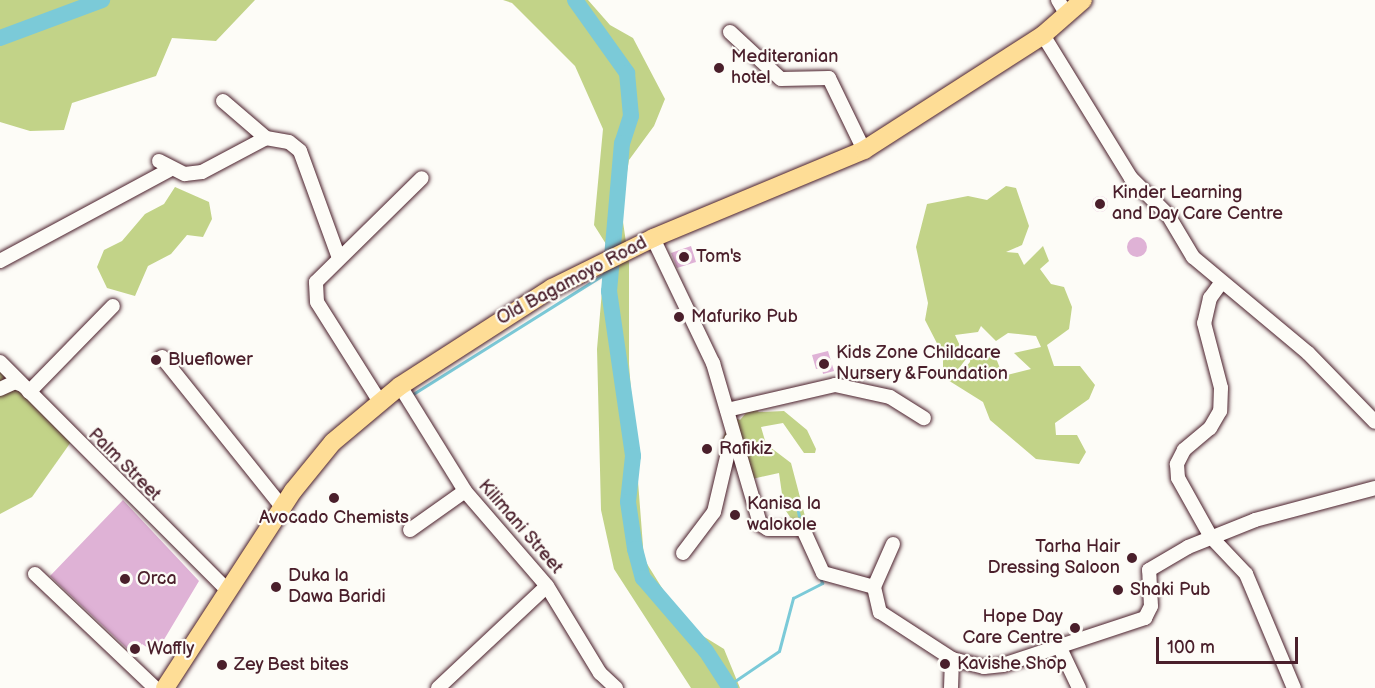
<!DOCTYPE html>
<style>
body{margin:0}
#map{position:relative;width:1375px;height:688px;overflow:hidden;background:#fdfcf7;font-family:"Balsamiq Sans",sans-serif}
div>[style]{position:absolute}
.green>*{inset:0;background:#c2d388}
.stream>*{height:3px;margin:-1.5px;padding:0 1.5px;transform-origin:1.5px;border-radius:1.5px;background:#7bcad8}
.river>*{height:16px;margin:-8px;padding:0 8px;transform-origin:8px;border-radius:8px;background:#7bcad8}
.building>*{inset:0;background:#dfb2d6}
.round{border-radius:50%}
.roads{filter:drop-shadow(0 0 2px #4a1f2b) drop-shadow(0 0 2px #4a1f2b)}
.minor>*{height:14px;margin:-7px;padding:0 7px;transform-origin:7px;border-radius:7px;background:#fdfcf7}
.major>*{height:18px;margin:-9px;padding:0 9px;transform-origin:9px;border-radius:9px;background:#fedd96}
.dots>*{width:16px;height:16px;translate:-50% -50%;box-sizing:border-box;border:3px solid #fdfcf7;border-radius:50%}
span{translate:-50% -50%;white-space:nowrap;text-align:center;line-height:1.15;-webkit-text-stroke:4.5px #fdfcf7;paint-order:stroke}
.poi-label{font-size:18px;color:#4a1f2b}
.left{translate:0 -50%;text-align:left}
.right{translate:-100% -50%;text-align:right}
.street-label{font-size:18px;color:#4a1f2b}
.scale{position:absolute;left:1156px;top:637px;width:142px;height:27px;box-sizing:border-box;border:3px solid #4a1f2b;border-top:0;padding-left:8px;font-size:18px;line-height:21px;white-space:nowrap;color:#4a1f2b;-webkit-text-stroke:4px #fdfcf7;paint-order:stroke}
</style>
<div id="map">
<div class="green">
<i style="clip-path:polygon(0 0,255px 0,216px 41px,172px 38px,156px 76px,72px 103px,64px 130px,30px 131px,0 122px)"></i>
<i style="clip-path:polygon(503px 0,588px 0,610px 25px,633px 38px,665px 99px,654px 126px,629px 160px,621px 208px,629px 263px,629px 364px,644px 559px,685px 625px,724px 649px,740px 688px,691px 688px,614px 569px,601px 510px,597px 349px,606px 244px,594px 225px,603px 129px,575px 66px,512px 3px)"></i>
<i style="clip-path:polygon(evenodd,1006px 186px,1016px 188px,1029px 226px,1022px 245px,1006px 252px,1018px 253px,1024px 265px,1043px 246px,1049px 261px,1040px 269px,1051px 284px,1064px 287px,1072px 307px,1069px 329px,1047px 345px,1054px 366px,1080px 366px,1095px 385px,1089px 399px,1055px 423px,1056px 435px,1077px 435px,1086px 452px,1079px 464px,1036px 459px,990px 420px,983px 402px,943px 377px,943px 355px,925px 320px,928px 303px,916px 247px,927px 204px,968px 196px,987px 200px,1006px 186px,981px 326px,996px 341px,1008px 333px,1036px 336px,1041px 347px,1014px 353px,1031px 369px,1003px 376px,992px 348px,971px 348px,970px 362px,960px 374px,953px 376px,966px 359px,955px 335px,978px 332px,981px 326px)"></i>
<i style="clip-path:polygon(175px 187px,209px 202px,212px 219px,203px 237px,187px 235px,171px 254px,148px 266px,135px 296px,107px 288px,97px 267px,104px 250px,122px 241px,145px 214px,164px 204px)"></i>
<i style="clip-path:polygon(0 365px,78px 432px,32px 497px,0 514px)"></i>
<i style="clip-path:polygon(751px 407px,759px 412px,784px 411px,807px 430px,816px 449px,815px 453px,804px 453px,783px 423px,761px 427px,766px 444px,791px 463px,806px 520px,794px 523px,784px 508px,779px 473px,752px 479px,719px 448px,727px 428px,720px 411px,740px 420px)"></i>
</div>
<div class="stream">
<i style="left:413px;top:394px;width:235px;rotate:-32.1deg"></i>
<i style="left:796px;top:501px;width:15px;rotate:79deg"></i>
<i style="left:729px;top:685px;width:60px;rotate:-34.2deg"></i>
<i style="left:779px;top:651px;width:55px;rotate:-75.2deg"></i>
<i style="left:793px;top:598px;width:33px;rotate:-27deg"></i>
<i style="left:822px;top:583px;width:6px;rotate:-108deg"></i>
</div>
<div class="river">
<i style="left:575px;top:0;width:90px;rotate:54.5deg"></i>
<i style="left:627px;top:73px;width:43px;rotate:84.7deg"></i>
<i style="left:631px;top:116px;width:28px;rotate:108deg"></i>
<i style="left:622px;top:143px;width:149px;rotate:95deg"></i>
<i style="left:609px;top:291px;width:167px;rotate:81.7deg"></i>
<i style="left:633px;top:456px;width:46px;rotate:96.2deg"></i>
<i style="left:628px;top:502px;width:48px;rotate:81.5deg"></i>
<i style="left:635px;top:549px;width:30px;rotate:75deg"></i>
<i style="left:643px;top:578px;width:96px;rotate:49.2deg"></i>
<i style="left:706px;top:651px;width:44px;rotate:57deg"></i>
<i style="left:0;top:38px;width:109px;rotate:-20.4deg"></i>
</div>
<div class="building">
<i class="round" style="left:1092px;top:196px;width:16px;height:16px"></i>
<i class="round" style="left:1127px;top:237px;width:20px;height:20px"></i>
<i style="clip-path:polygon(691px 246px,696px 262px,677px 268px,671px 253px)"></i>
<i style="clip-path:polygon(828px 351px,834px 371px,823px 374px,822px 368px,816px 369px,812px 355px)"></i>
<i style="clip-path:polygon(123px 500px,199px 581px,156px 653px,142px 644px,135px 656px,50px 576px)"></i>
</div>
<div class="roads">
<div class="minor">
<i style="left:1058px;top:0;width:17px;rotate:59deg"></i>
<i style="left:730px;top:32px;width:69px;rotate:42.7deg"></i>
<i style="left:781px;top:79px;width:48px;rotate:-1.2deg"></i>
<i style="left:829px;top:78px;width:80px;rotate:64.1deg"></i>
<i style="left:1043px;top:35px;width:168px;rotate:58.4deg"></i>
<i style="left:1131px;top:178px;width:52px;rotate:45deg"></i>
<i style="left:1168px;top:215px;width:49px;rotate:59.2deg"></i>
<i style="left:1193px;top:257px;width:150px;rotate:39.9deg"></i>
<i style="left:1308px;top:353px;width:96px;rotate:45.8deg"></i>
<i style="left:223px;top:101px;width:57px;rotate:40.7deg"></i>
<i style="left:266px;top:138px;width:23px;rotate:10deg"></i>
<i style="left:289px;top:142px;width:14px;rotate:39deg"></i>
<i style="left:300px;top:151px;width:114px;rotate:70deg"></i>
<i style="left:159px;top:161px;width:29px;rotate:27deg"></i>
<i style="left:185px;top:174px;width:17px;rotate:-7deg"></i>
<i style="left:202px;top:172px;width:72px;rotate:-28deg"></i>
<i style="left:653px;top:238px;width:139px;rotate:64.4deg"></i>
<i style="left:713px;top:363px;width:168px;rotate:73.7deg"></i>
<i style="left:760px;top:524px;width:9px;rotate:32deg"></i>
<i style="left:768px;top:529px;width:35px"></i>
<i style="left:803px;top:529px;width:48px;rotate:65.6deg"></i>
<i style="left:823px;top:573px;width:53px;rotate:15.4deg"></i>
<i style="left:0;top:261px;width:192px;rotate:-28.3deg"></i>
<i style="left:1221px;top:283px;width:19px;rotate:126deg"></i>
<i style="left:1210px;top:298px;width:26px;rotate:103deg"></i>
<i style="left:1204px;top:323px;width:67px;rotate:75.3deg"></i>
<i style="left:1221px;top:388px;width:23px;rotate:92deg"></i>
<i style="left:1220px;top:411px;width:20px;rotate:120deg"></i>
<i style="left:1210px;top:428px;width:34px;rotate:140deg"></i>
<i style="left:1184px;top:450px;width:16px;rotate:117deg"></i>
<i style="left:1177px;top:464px;width:14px;rotate:86deg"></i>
<i style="left:1178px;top:478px;width:68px;rotate:60.8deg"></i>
<i style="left:1211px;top:537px;width:51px;rotate:46.6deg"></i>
<i style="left:1246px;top:574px;width:124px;rotate:67.2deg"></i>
<i style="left:162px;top:357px;width:192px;rotate:51.3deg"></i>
<i style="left:0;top:362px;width:320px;rotate:45.1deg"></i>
<i style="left:400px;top:386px;width:123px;rotate:58.2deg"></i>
<i style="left:465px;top:491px;width:125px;rotate:49.2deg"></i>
<i style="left:547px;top:586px;width:102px;rotate:58.7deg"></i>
<i style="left:600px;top:673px;width:22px;rotate:43deg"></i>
<i style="left:0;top:389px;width:17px;rotate:-25deg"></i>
<i style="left:15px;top:382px;width:8px;rotate:23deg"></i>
<i style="left:29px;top:392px;width:120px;rotate:-45.7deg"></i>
<i style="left:380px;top:402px;width:118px;rotate:-122.2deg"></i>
<i style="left:317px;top:302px;width:20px;rotate:-93deg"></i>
<i style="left:316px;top:282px;width:148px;rotate:-44.5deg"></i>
<i style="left:727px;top:410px;width:111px;rotate:-13deg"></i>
<i style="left:835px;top:385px;width:56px;rotate:12.3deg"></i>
<i style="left:890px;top:397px;width:40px;rotate:32deg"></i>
<i style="left:410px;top:530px;width:67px;rotate:-35.3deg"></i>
<i style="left:893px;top:544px;width:47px;rotate:113.8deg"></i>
<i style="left:874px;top:587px;width:26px;rotate:77deg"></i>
<i style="left:880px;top:612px;width:86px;rotate:33.1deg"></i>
<i style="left:952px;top:659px;width:33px;rotate:14deg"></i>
<i style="left:984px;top:667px;width:19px;rotate:-6deg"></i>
<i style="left:1003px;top:665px;width:150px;rotate:-18.3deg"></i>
<i style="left:1145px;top:618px;width:13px;rotate:-63deg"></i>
<i style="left:1151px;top:606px;width:36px;rotate:-93deg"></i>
<i style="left:1149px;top:570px;width:45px;rotate:-30.5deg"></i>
<i style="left:1188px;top:547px;width:72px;rotate:-21.9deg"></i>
<i style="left:1255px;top:520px;width:124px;rotate:-14.9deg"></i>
<i style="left:683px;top:553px;width:51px;rotate:-52.9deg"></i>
<i style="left:714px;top:512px;width:74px;rotate:-76.7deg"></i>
<i style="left:35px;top:574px;width:166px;rotate:43.5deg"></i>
<i style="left:1059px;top:646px;width:47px;rotate:64.5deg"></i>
<i style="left:438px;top:688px;width:149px;rotate:-43.1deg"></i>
<i style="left:951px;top:688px;width:29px;rotate:-88deg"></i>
</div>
<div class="major">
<i style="left:165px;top:688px;width:235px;rotate:-57deg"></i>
<i style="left:293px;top:491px;width:63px;rotate:-50.8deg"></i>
<i style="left:333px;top:442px;width:87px;rotate:-39.9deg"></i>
<i style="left:400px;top:386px;width:181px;rotate:-32.8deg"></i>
<i style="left:552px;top:288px;width:113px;rotate:-26.3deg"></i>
<i style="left:653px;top:238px;width:229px;rotate:-22.6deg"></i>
<i style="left:864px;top:150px;width:213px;rotate:-32.7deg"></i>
<i style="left:1043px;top:35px;width:53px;rotate:-41.2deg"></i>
</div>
</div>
<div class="dots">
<i style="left:719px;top:68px;background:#4a1f2b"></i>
<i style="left:1100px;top:204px;background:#4a1f2b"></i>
<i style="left:684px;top:257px;background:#4a1f2b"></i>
<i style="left:679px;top:317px;background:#4a1f2b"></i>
<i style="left:156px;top:360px;background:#4a1f2b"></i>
<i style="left:824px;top:364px;background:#4a1f2b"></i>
<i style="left:707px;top:449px;background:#4a1f2b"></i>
<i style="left:334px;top:498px;background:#4a1f2b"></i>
<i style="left:735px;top:515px;background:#4a1f2b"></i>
<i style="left:1132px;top:558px;background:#4a1f2b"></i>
<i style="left:125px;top:579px;background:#4a1f2b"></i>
<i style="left:276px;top:587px;background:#4a1f2b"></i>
<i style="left:1118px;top:590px;background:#4a1f2b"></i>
<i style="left:1075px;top:628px;background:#4a1f2b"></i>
<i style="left:135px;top:649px;background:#4a1f2b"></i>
<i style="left:945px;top:664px;background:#4a1f2b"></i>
<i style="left:222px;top:665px;background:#4a1f2b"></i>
</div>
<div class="poi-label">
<span class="left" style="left:731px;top:68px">Mediteranian<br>hotel</span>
<span class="left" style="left:1112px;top:204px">Kinder Learning<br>and Day Care Centre</span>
<span class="left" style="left:696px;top:257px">Tom's</span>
<span class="left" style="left:691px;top:317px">Mafuriko Pub</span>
<span class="left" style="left:836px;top:364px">Kids Zone Childcare<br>Nursery &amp;Foundation</span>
<span class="left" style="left:168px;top:360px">Blueflower</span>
<span class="left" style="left:719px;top:449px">Rafikiz</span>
<span class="left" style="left:747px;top:515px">Kanisa la<br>walokole</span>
<span style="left:334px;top:518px">Avocado Chemists</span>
<span class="right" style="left:1120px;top:558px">Tarha Hair<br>Dressing Saloon</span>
<span class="left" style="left:288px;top:587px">Duka la<br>Dawa Baridi</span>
<span class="left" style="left:137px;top:579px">Orca</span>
<span class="left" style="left:1130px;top:590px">Shaki Pub</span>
<span class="right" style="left:1063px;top:628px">Hope Day<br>Care Centre</span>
<span class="left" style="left:147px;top:649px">Waffly</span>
<span class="left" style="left:957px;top:664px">Kavishe Shop</span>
<span class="left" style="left:234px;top:665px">Zey Best bites</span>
</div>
<div class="street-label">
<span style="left:572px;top:281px;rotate:-28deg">Old Bagamoyo Road</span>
<span style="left:124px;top:465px;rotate:45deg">Palm Street</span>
<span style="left:520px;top:527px;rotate:49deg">Kilimani Street</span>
</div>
<div class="scale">100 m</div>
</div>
